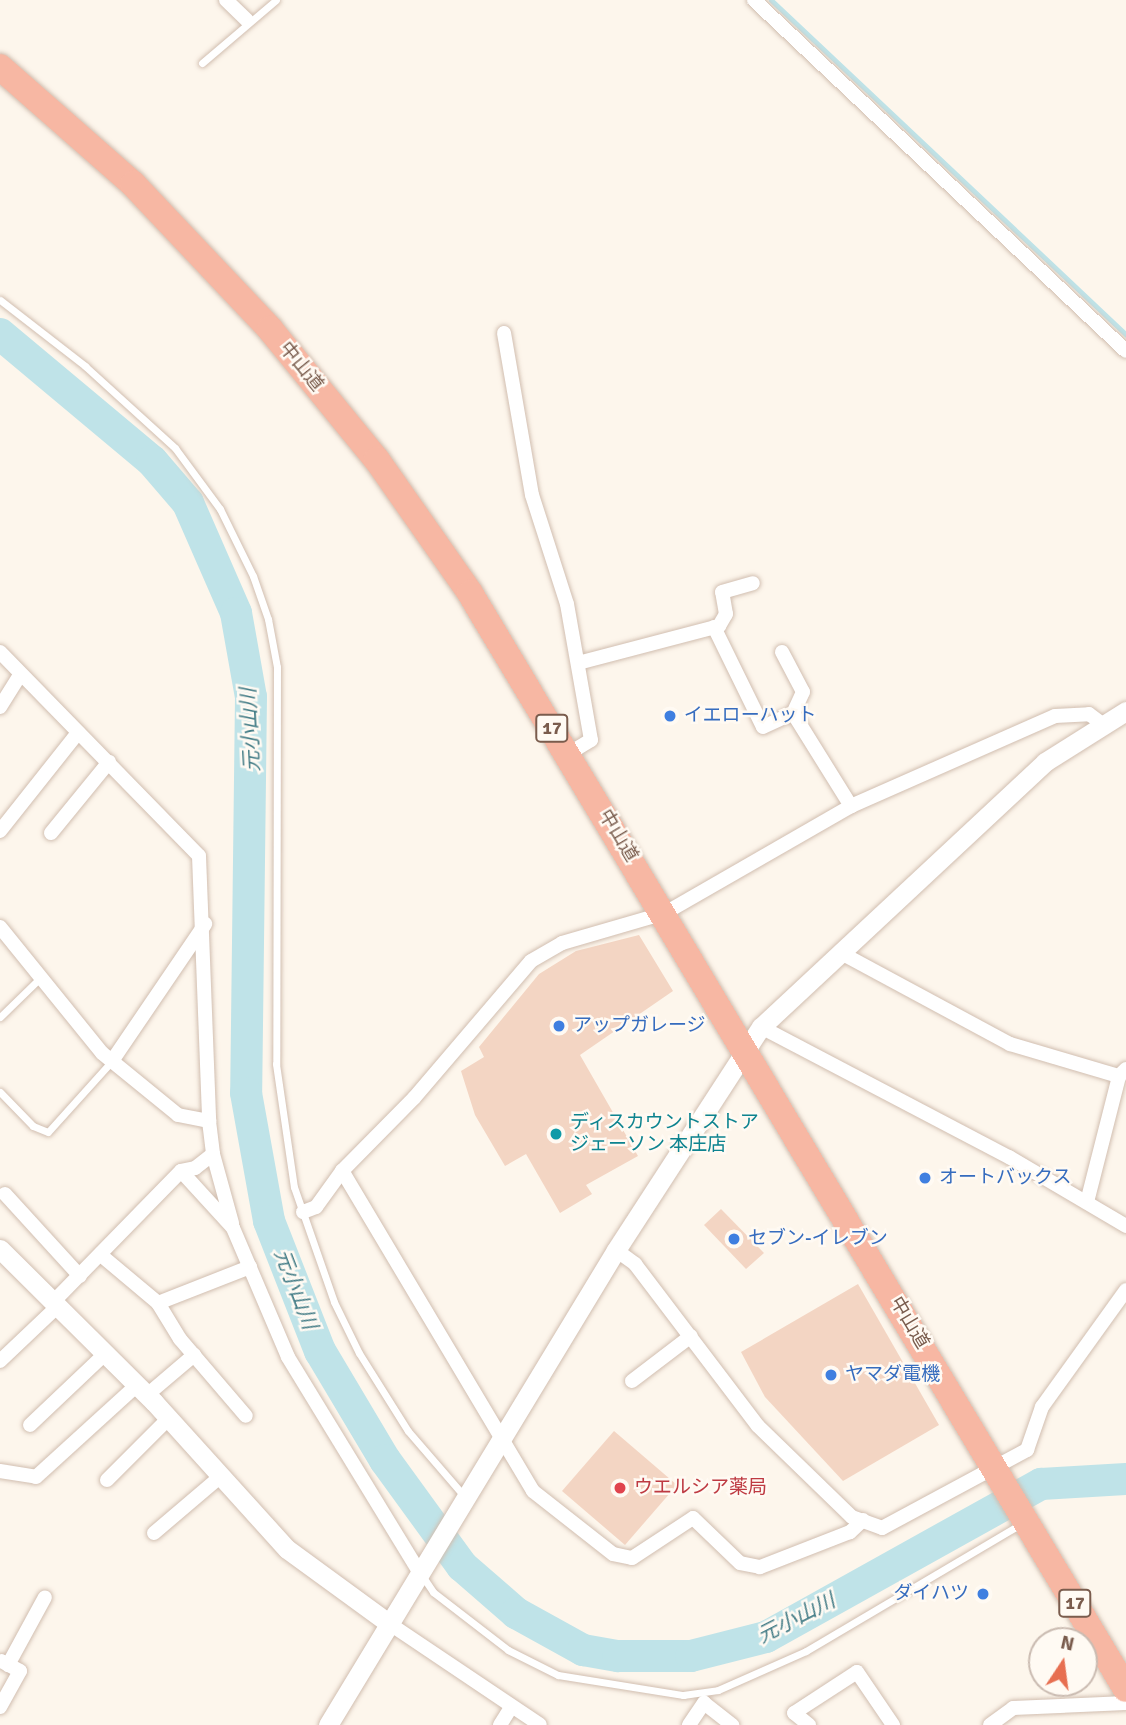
<!DOCTYPE html>
<meta charset="utf-8">
<style>
body{margin:0}
#map{position:relative;width:1126px;height:1725px;overflow:hidden;background:#fdf6ec;font-family:Signika,"Noto Sans JP",sans-serif}
div>[style]{position:absolute}
.stream>*{height:5px;margin:-2.5px;padding:0 2.5px;transform-origin:2.5px;border-radius:2.5px;background:#bfe3e8}
.river>*{height:32px;margin:-16px;padding:0 16px;transform-origin:16px;border-radius:16px;background:#bfe3e8}
.building>*{inset:0;background:#f3d5c3}
.roads{filter:drop-shadow(0 0 2px #d1beb0) drop-shadow(0 0 2px #d1beb0)}
.lane>*{height:7px;margin:-3.5px;padding:0 3.5px;transform-origin:3.5px;border-radius:3.5px;background:#fff}
.street>*{height:14px;margin:-7px;padding:0 7px;transform-origin:7px;border-radius:7px;background:#fff}
.secondary>*{height:19px;margin:-9.5px;padding:0 9.5px;transform-origin:9.5px;border-radius:9.5px;background:#fff}
.highway>*{height:26px;margin:-13px;padding:0 13px;transform-origin:13px;border-radius:13px;background:#f7b7a3}
.dots>*{width:19px;height:19px;translate:-50% -50%;box-sizing:border-box;border:4px solid #fffaf3;border-radius:50%}
span{translate:-50% -50%;white-space:nowrap;text-align:center;line-height:1.15;-webkit-text-stroke:5px #fffaf3;paint-order:stroke}
.shield-label span{padding:2px 5px;background:#fffaf3;border:2px solid;border-radius:5px;-webkit-text-stroke-width:0}
.shield-label{font-size:18px;color:#7a5c4d;font-weight:700}
.street-label{font-size:19px;color:#7a5c4d}
.shop-label{font-size:19px;color:#366cbe}
.left{translate:0 -50%;text-align:left}
.right{translate:-100% -50%;text-align:right}
.culture-label{font-size:19px;color:#0d838f}
.health-label{font-size:19px;color:#be3a42}
.water-label{font-size:21px;color:#437c86;font-style:italic}
.north{position:absolute;left:1028px;top:1627px;width:70px;height:70px;box-sizing:border-box;background:#fffaf3;border:2px solid #cabbb1;border-radius:50%;rotate:13deg;font-size:19px;font-weight:700;line-height:28px;text-align:center;color:#7a5c4d}
.north::after{content:'';display:block;margin:auto;width:24px;height:32px;background:#e76f51;clip-path:polygon(50% 0,100% 100%,50% 72%,0 100%)}
</style>
<div id="map">
<div class="stream">
<i style="left:771px;top:0;width:488px;rotate:43.3deg"></i>
</div>
<div class="river">
<i style="left:0;top:334px;width:198px;rotate:39.9deg"></i>
<i style="left:152px;top:461px;width:55px;rotate:49.4deg"></i>
<i style="left:188px;top:503px;width:120px;rotate:66.4deg"></i>
<i style="left:236px;top:613px;width:85px;rotate:79.9deg"></i>
<i style="left:251px;top:697px;width:396px;rotate:90.7deg"></i>
<i style="left:246px;top:1093px;width:130px;rotate:79.8deg"></i>
<i style="left:269px;top:1221px;width:140px;rotate:68.6deg"></i>
<i style="left:320px;top:1351px;width:127px;rotate:59.2deg"></i>
<i style="left:385px;top:1460px;width:131px;rotate:54deg"></i>
<i style="left:462px;top:1566px;width:72px;rotate:41deg"></i>
<i style="left:516px;top:1613px;width:77px;rotate:28.9deg"></i>
<i style="left:583px;top:1650px;width:36px;rotate:10deg"></i>
<i style="left:618px;top:1656px;width:73px"></i>
<i style="left:691px;top:1656px;width:77px;rotate:-14.2deg"></i>
<i style="left:766px;top:1637px;width:315px;rotate:-29.1deg"></i>
<i style="left:1041px;top:1484px;width:85px;rotate:-3.4deg"></i>
</div>
<div class="building">
<i style="clip-path:polygon(639px 935px,673px 991px,580px 1055px,638px 1156px,586px 1185px,592px 1194px,560px 1213px,526px 1154px,505px 1166px,475px 1115px,461px 1071px,484px 1057px,479px 1047px,539px 974px,576px 951px)"></i>
<i style="clip-path:polygon(721px 1209px,764px 1253px,746px 1269px,704px 1225px)"></i>
<i style="clip-path:polygon(858px 1284px,939px 1425px,843px 1481px,765px 1397px,741px 1352px)"></i>
<i style="clip-path:polygon(614px 1431px,677px 1485px,625px 1545px,562px 1491px)"></i>
</div>
<div class="roads">
<div class="lane">
<i style="left:202px;top:63px;width:97px;rotate:-40.4deg"></i>
<i style="left:0;top:300px;width:108px;rotate:37.8deg"></i>
<i style="left:85px;top:366px;width:122px;rotate:42.3deg"></i>
<i style="left:175px;top:448px;width:76px;rotate:53.6deg"></i>
<i style="left:220px;top:509px;width:75px;rotate:63.8deg"></i>
<i style="left:253px;top:576px;width:46px;rotate:70.8deg"></i>
<i style="left:268px;top:619px;width:49px;rotate:79.4deg"></i>
<i style="left:277px;top:667px;width:397px;rotate:90.1deg"></i>
<i style="left:276px;top:1064px;width:124px;rotate:81.7deg"></i>
<i style="left:294px;top:1187px;width:122px;rotate:70.8deg"></i>
<i style="left:334px;top:1302px;width:57px;rotate:63.9deg"></i>
<i style="left:359px;top:1353px;width:92px;rotate:57.9deg"></i>
<i style="left:408px;top:1431px;width:87px;rotate:49.2deg"></i>
<i style="left:0;top:1017px;width:57px;rotate:-44.3deg"></i>
<i style="left:0;top:1092px;width:47px;rotate:45.9deg"></i>
<i style="left:33px;top:1126px;width:16px;rotate:22deg"></i>
<i style="left:48px;top:1132px;width:96px;rotate:-48deg"></i>
<i style="left:421px;top:1574px;width:22px;rotate:56deg"></i>
<i style="left:433px;top:1592px;width:95px;rotate:37.7deg"></i>
<i style="left:508px;top:1650px;width:56px;rotate:26.6deg"></i>
<i style="left:558px;top:1675px;width:127px;rotate:9.1deg"></i>
<i style="left:683px;top:1695px;width:35px;rotate:-8deg"></i>
<i style="left:718px;top:1690px;width:96px;rotate:-23.9deg"></i>
<i style="left:806px;top:1651px;width:250px;rotate:-30.6deg"></i>
</div>
<div class="street">
<i style="left:226px;top:0;width:29px;rotate:44deg"></i>
<i style="left:754px;top:0;width:511px;rotate:43.34deg"></i>
<i style="left:504px;top:333px;width:164px;rotate:80.2deg"></i>
<i style="left:532px;top:495px;width:114px;rotate:72.2deg"></i>
<i style="left:567px;top:604px;width:138px;rotate:80deg"></i>
<i style="left:591px;top:740px;width:27px;rotate:149deg"></i>
<i style="left:714px;top:627px;width:111px;rotate:63.9deg"></i>
<i style="left:763px;top:727px;width:33px;rotate:-25deg"></i>
<i style="left:793px;top:713px;width:110px;rotate:58.1deg"></i>
<i style="left:0;top:652px;width:285px;rotate:45.7deg"></i>
<i style="left:199px;top:856px;width:265px;rotate:87.8deg"></i>
<i style="left:782px;top:652px;width:45px;rotate:62.3deg"></i>
<i style="left:803px;top:692px;width:23px;rotate:115deg"></i>
<i style="left:578px;top:663px;width:146px;rotate:-14.7deg"></i>
<i style="left:719px;top:626px;width:14px;rotate:-60deg"></i>
<i style="left:726px;top:614px;width:22px;rotate:-100deg"></i>
<i style="left:722px;top:592px;width:32px;rotate:-16deg"></i>
<i style="left:0;top:707px;width:38px;rotate:-58deg"></i>
<i style="left:0;top:831px;width:124px;rotate:-51.6deg"></i>
<i style="left:51px;top:833px;width:92px;rotate:-50.8deg"></i>
<i style="left:0;top:927px;width:162px;rotate:51deg"></i>
<i style="left:102px;top:1053px;width:98px;rotate:39.2deg"></i>
<i style="left:178px;top:1115px;width:32px;rotate:11deg"></i>
<i style="left:209px;top:1121px;width:33px;rotate:83deg"></i>
<i style="left:213px;top:1154px;width:23px;rotate:142deg"></i>
<i style="left:195px;top:1168px;width:14px;rotate:168deg"></i>
<i style="left:181px;top:1171px;width:182px;rotate:134.3deg"></i>
<i style="left:841px;top:953px;width:192px;rotate:28.3deg"></i>
<i style="left:1010px;top:1044px;width:114px;rotate:16.4deg"></i>
<i style="left:761px;top:1027px;width:280px;rotate:27.7deg"></i>
<i style="left:1009px;top:1157px;width:136px;rotate:30.5deg"></i>
<i style="left:112px;top:1061px;width:166px;rotate:-55.8deg"></i>
<i style="left:213px;top:1154px;width:72px;rotate:74.6deg"></i>
<i style="left:181px;top:1171px;width:77px;rotate:47.6deg"></i>
<i style="left:233px;top:1228px;width:140px;rotate:66.9deg"></i>
<i style="left:288px;top:1357px;width:253px;rotate:58.6deg"></i>
<i style="left:5px;top:1194px;width:111px;rotate:47.6deg"></i>
<i style="left:1087px;top:1202px;width:130px;rotate:-75.7deg"></i>
<i style="left:1119px;top:1076px;width:10px;rotate:-45deg"></i>
<i style="left:303px;top:1212px;width:14px;rotate:-21deg"></i>
<i style="left:316px;top:1207px;width:44px;rotate:-54.2deg"></i>
<i style="left:616px;top:1250px;width:24px;rotate:36deg"></i>
<i style="left:635px;top:1264px;width:203px;rotate:52.8deg"></i>
<i style="left:758px;top:1426px;width:131px;rotate:44.1deg"></i>
<i style="left:852px;top:1517px;width:32px;rotate:20deg"></i>
<i style="left:882px;top:1528px;width:165px;rotate:-28.3deg"></i>
<i style="left:1027px;top:1450px;width:46px;rotate:-70.8deg"></i>
<i style="left:1042px;top:1407px;width:144px;rotate:-54.3deg"></i>
<i style="left:102px;top:1256px;width:73px;rotate:40deg"></i>
<i style="left:158px;top:1303px;width:99px;rotate:-21.4deg"></i>
<i style="left:158px;top:1303px;width:42px;rotate:58.6deg"></i>
<i style="left:180px;top:1339px;width:101px;rotate:49.4deg"></i>
<i style="left:0;top:1361px;width:81px;rotate:-43.5deg"></i>
<i style="left:632px;top:1381px;width:74px;rotate:-37.3deg"></i>
<i style="left:147px;top:1395px;width:62px;rotate:-40.4deg"></i>
<i style="left:30px;top:1425px;width:105px;rotate:-43.5deg"></i>
<i style="left:0;top:1471px;width:36px;rotate:9deg"></i>
<i style="left:36px;top:1477px;width:137px;rotate:-42.3deg"></i>
<i style="left:107px;top:1480px;width:88px;rotate:-45deg"></i>
<i style="left:863px;top:1520px;width:18px;rotate:137deg"></i>
<i style="left:850px;top:1532px;width:97px;rotate:158.7deg"></i>
<i style="left:760px;top:1567px;width:20px;rotate:-169deg"></i>
<i style="left:740px;top:1563px;width:65px;rotate:-136.2deg"></i>
<i style="left:693px;top:1518px;width:73px;rotate:146.7deg"></i>
<i style="left:632px;top:1558px;width:19px;rotate:-168deg"></i>
<i style="left:613px;top:1554px;width:102px;rotate:-141.8deg"></i>
<i style="left:533px;top:1491px;width:373px;rotate:-120.8deg"></i>
<i style="left:342px;top:1171px;width:103px;rotate:-45.4deg"></i>
<i style="left:414px;top:1098px;width:180px;rotate:-49.5deg"></i>
<i style="left:531px;top:961px;width:36px;rotate:-30deg"></i>
<i style="left:562px;top:943px;width:107px;rotate:-16.2deg"></i>
<i style="left:665px;top:913px;width:215px;rotate:-29.9deg"></i>
<i style="left:851px;top:806px;width:223px;rotate:-23.8deg"></i>
<i style="left:1055px;top:716px;width:34px;rotate:-3deg"></i>
<i style="left:1089px;top:714px;width:15px;rotate:37deg"></i>
<i style="left:154px;top:1533px;width:88px;rotate:-40.4deg"></i>
<i style="left:387px;top:1622px;width:184px;rotate:33.9deg"></i>
<i style="left:8px;top:1665px;width:77px;rotate:-61.4deg"></i>
<i style="left:0;top:1707px;width:41px;rotate:-60.9deg"></i>
<i style="left:20px;top:1671px;width:21px;rotate:-152deg"></i>
<i style="left:500px;top:1725px;width:22px;rotate:-58deg"></i>
<i style="left:689px;top:1725px;width:27px;rotate:-56deg"></i>
<i style="left:704px;top:1703px;width:36px;rotate:38deg"></i>
<i style="left:809px;top:1725px;width:19px;rotate:-141deg"></i>
<i style="left:794px;top:1713px;width:75px;rotate:-33.1deg"></i>
<i style="left:857px;top:1672px;width:64px;rotate:55.8deg"></i>
<i style="left:990px;top:1725px;width:29px;rotate:-36deg"></i>
<i style="left:1013px;top:1708px;width:113px;rotate:-2.5deg"></i>
</div>
<div class="secondary">
<i style="left:0;top:1249px;width:217px;rotate:44.8deg"></i>
<i style="left:154px;top:1402px;width:198px;rotate:47.9deg"></i>
<i style="left:287px;top:1549px;width:124px;rotate:36.1deg"></i>
<i style="left:328px;top:1725px;width:555px;rotate:-58.77deg"></i>
<i style="left:616px;top:1250px;width:266px;rotate:-57deg"></i>
<i style="left:761px;top:1027px;width:388px;rotate:-43deg"></i>
<i style="left:1045px;top:762px;width:96px;rotate:-32.2deg"></i>
</div>
<div class="highway">
<i style="left:0;top:67px;width:177px;rotate:41.3deg"></i>
<i style="left:133px;top:184px;width:199px;rotate:46.6deg"></i>
<i style="left:270px;top:329px;width:169px;rotate:50.8deg"></i>
<i style="left:377px;top:460px;width:162px;rotate:55deg"></i>
<i style="left:470px;top:593px;width:1277px;rotate:59.1deg"></i>
</div>
</div>
<div class="dots">
<i style="left:670px;top:716px;background:#3f7fe0"></i>
<i style="left:559px;top:1026px;background:#3f7fe0"></i>
<i style="left:556px;top:1134px;background:#0f9aa8"></i>
<i style="left:925px;top:1178px;background:#3f7fe0"></i>
<i style="left:734px;top:1239px;background:#3f7fe0"></i>
<i style="left:831px;top:1375px;background:#3f7fe0"></i>
<i style="left:620px;top:1488px;background:#e0444e"></i>
<i style="left:983px;top:1594px;background:#3f7fe0"></i>
</div>
<div class="shield-label">
<span style="left:552px;top:728px">17</span>
<span style="left:1075px;top:1603px">17</span>
</div>
<div class="street-label">
<span style="left:301px;top:367px;rotate:51deg">中山道</span>
<span style="left:618px;top:836px;rotate:59deg">中山道</span>
<span style="left:909px;top:1323px;rotate:59deg">中山道</span>
</div>
<div class="shop-label">
<span class="left" style="left:684px;top:716px">イエローハット</span>
<span class="left" style="left:573px;top:1026px">アップガレージ</span>
<span class="left" style="left:939px;top:1178px">オートバックス</span>
<span class="left" style="left:748px;top:1239px">セブン-イレブン</span>
<span class="left" style="left:845px;top:1375px">ヤマダ電機</span>
<span class="right" style="left:969px;top:1594px">ダイハツ</span>
</div>
<div class="culture-label">
<span class="left" style="left:570px;top:1134px">ディスカウントストア<br>ジェーソン 本庄店</span>
</div>
<div class="health-label">
<span class="left" style="left:634px;top:1488px">ウエルシア薬局</span>
</div>
<div class="water-label">
<span style="left:250px;top:730px;rotate:-93deg">元小山川</span>
<span style="left:296px;top:1289px;rotate:69deg">元小山川</span>
<span style="left:796px;top:1618px;rotate:-27deg">元小山川</span>
</div>
<div class="north">N</div>
</div>
